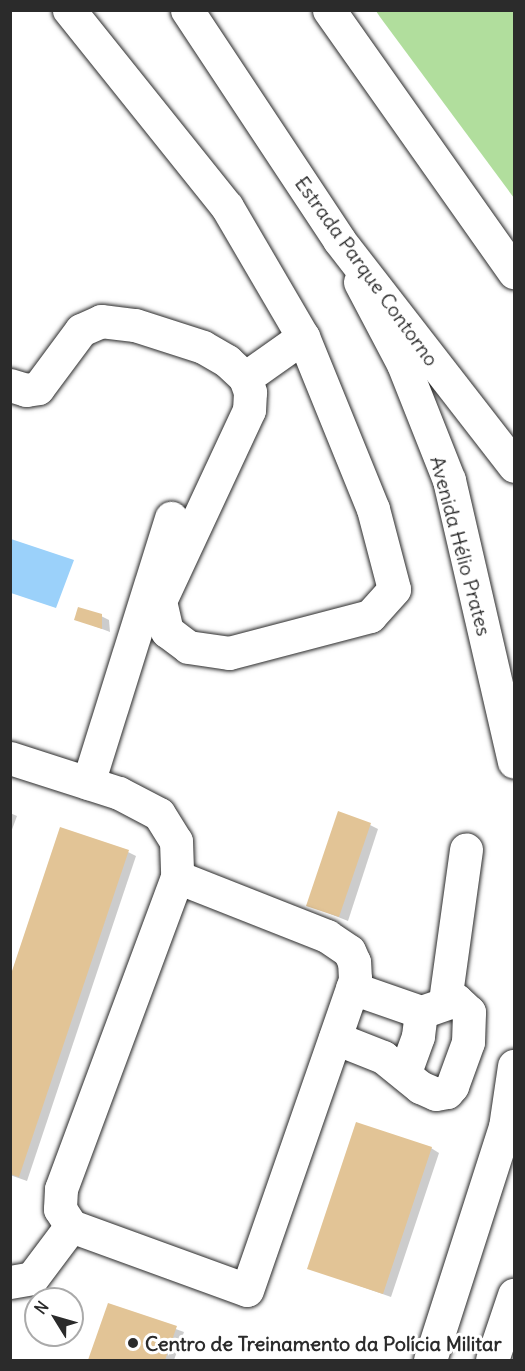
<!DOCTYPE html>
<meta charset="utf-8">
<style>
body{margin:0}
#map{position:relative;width:525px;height:1371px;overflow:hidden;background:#fff;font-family:Delius,sans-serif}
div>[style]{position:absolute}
.green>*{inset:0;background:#b1de9d}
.water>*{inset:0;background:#9bd1fa}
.shadow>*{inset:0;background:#0003}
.building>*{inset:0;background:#e2c496}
.roads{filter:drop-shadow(0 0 2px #2b2b2b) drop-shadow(0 0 2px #2b2b2b)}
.minor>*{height:33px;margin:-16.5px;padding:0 16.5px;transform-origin:16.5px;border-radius:16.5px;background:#fff}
.major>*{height:33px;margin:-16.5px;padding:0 16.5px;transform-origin:16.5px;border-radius:16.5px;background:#fff}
.highway>*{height:33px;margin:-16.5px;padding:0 16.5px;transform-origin:16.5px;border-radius:16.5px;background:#fff}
.dots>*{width:16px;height:16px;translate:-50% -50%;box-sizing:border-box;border:3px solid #fff;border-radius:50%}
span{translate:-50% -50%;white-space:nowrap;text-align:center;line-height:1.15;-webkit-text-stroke:6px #fff;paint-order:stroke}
.street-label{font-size:20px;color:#2b2b2b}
.poi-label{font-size:20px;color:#2b2b2b;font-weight:700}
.left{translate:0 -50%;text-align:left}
.frame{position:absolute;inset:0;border:12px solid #2b2b2b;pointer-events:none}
.north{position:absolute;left:24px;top:1287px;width:60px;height:60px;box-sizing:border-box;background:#fff;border:2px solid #aaa;border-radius:50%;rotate:307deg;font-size:16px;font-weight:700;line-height:24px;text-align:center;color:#2b2b2b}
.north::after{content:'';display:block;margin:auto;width:21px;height:27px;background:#2b2b2b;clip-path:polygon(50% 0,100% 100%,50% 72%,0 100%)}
</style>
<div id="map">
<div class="green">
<i style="clip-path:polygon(376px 11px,514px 11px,514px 198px,380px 17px)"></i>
</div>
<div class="water">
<i style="clip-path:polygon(11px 539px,74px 560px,56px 608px,11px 593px)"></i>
</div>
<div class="shadow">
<i style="clip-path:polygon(101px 616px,109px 620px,110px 632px,76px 619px)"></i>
<i style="clip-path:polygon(10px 813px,17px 816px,10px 835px)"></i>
<i style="clip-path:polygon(370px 825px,378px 829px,348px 921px,308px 905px)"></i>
<i style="clip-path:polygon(128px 852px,136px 856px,27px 1181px,10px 1175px,10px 981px)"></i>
<i style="clip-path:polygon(431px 1148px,439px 1153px,391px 1297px,309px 1268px)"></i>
<i style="clip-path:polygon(109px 1305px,184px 1332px,174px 1360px,90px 1360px)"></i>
</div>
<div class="building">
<i style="clip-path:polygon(78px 607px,102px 614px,102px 629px,74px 620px)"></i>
<i style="clip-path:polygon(338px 811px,371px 823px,339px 917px,306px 906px)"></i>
<i style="clip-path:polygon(60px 827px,129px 850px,19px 1177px,10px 1174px,10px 977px)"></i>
<i style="clip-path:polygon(356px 1122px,432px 1147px,383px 1294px,307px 1269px)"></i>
<i style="clip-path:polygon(108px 1303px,177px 1326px,165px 1360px,88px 1360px)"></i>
</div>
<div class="roads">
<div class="minor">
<i style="left:245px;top:378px;width:71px;rotate:-35.3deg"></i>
<i style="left:10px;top:385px;width:17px;rotate:17deg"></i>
<i style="left:26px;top:390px;width:12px;rotate:-9deg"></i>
<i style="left:38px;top:388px;width:72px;rotate:-53.4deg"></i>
<i style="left:81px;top:330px;width:22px;rotate:-24deg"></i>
<i style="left:101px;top:321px;width:34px;rotate:7deg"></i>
<i style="left:135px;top:325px;width:71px;rotate:17.9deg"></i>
<i style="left:203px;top:347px;width:28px;rotate:30deg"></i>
<i style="left:227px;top:361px;width:25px;rotate:43deg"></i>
<i style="left:245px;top:378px;width:15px;rotate:70deg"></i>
<i style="left:250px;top:392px;width:18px;rotate:93deg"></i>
<i style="left:249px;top:410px;width:211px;rotate:115deg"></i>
<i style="left:160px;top:601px;width:31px;rotate:77deg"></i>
<i style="left:167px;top:631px;width:26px;rotate:37deg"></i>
<i style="left:188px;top:647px;width:41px;rotate:8.3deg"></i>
<i style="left:229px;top:653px;width:146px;rotate:-14.7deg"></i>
<i style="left:370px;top:616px;width:36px;rotate:-48deg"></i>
<i style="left:394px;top:589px;width:83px;rotate:-104.7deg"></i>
<i style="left:373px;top:509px;width:186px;rotate:-112.1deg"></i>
<i style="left:303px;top:337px;width:151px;rotate:-120.3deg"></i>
<i style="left:227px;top:207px;width:253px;rotate:-128.7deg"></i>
<i style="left:10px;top:758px;width:114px;rotate:17.8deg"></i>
<i style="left:119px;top:793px;width:45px;rotate:27.7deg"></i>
<i style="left:159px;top:814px;width:32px;rotate:58deg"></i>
<i style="left:176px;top:841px;width:36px;rotate:88deg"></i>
<i style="left:177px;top:877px;width:333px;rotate:110.4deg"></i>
<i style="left:61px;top:1189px;width:20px;rotate:93deg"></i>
<i style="left:60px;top:1209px;width:20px;rotate:57deg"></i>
<i style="left:71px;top:1226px;width:187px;rotate:20deg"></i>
<i style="left:247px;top:1290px;width:329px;rotate:-70.8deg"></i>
<i style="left:355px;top:979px;width:17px;rotate:-93deg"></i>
<i style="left:354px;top:962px;width:12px;rotate:-114deg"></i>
<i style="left:349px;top:951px;width:27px;rotate:-146deg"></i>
<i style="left:327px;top:936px;width:161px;rotate:-158.5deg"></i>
<i style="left:88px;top:783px;width:278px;rotate:-72.6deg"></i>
<i style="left:445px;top:1001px;width:153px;rotate:-82.1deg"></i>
<i style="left:335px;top:1038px;width:52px;rotate:21.6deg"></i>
<i style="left:383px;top:1057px;width:48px;rotate:39deg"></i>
<i style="left:420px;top:1087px;width:17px;rotate:24deg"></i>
<i style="left:436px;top:1094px;width:11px;rotate:-10deg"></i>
<i style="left:447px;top:1092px;width:8px;rotate:-50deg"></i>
<i style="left:452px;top:1086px;width:47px;rotate:-70deg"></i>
<i style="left:468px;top:1042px;width:30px;rotate:-88deg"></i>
<i style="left:469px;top:1012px;width:18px;rotate:-137deg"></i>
<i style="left:456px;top:1000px;width:37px;rotate:161deg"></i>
<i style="left:421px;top:1012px;width:73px;rotate:-160.8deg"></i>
<i style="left:405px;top:1072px;width:38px;rotate:-70deg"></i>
<i style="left:418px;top:1036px;width:24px;rotate:-83deg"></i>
<i style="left:10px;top:1282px;width:22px;rotate:-10deg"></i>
<i style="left:32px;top:1278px;width:65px;rotate:-53.1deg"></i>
</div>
<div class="major">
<i style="left:360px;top:282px;width:93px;rotate:62.3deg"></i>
<i style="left:403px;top:364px;width:125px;rotate:68.4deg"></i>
<i style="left:449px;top:480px;width:289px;rotate:77deg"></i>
<i style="left:430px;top:1360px;width:245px;rotate:-72.2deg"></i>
<i style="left:505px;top:1127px;width:62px;rotate:-81.6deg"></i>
<i style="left:492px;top:1360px;width:69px;rotate:-71.3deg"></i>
</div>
<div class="highway">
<i style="left:187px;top:10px;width:276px;rotate:56.5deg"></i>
<i style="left:339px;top:240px;width:286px;rotate:52.2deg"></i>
<i style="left:329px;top:10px;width:321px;rotate:54.8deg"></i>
</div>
</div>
<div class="dots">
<i style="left:133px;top:1343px;background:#2b2b2b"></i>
</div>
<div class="street-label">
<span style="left:367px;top:271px;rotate:54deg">Estrada Parque Contorno</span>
<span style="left:461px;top:546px;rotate:75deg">Avenida Hélio Prates</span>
</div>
<div class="poi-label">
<span class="left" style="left:145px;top:1343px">Centro de Treinamento da Polícia Militar</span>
</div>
<div class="frame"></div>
<div class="north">N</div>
</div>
